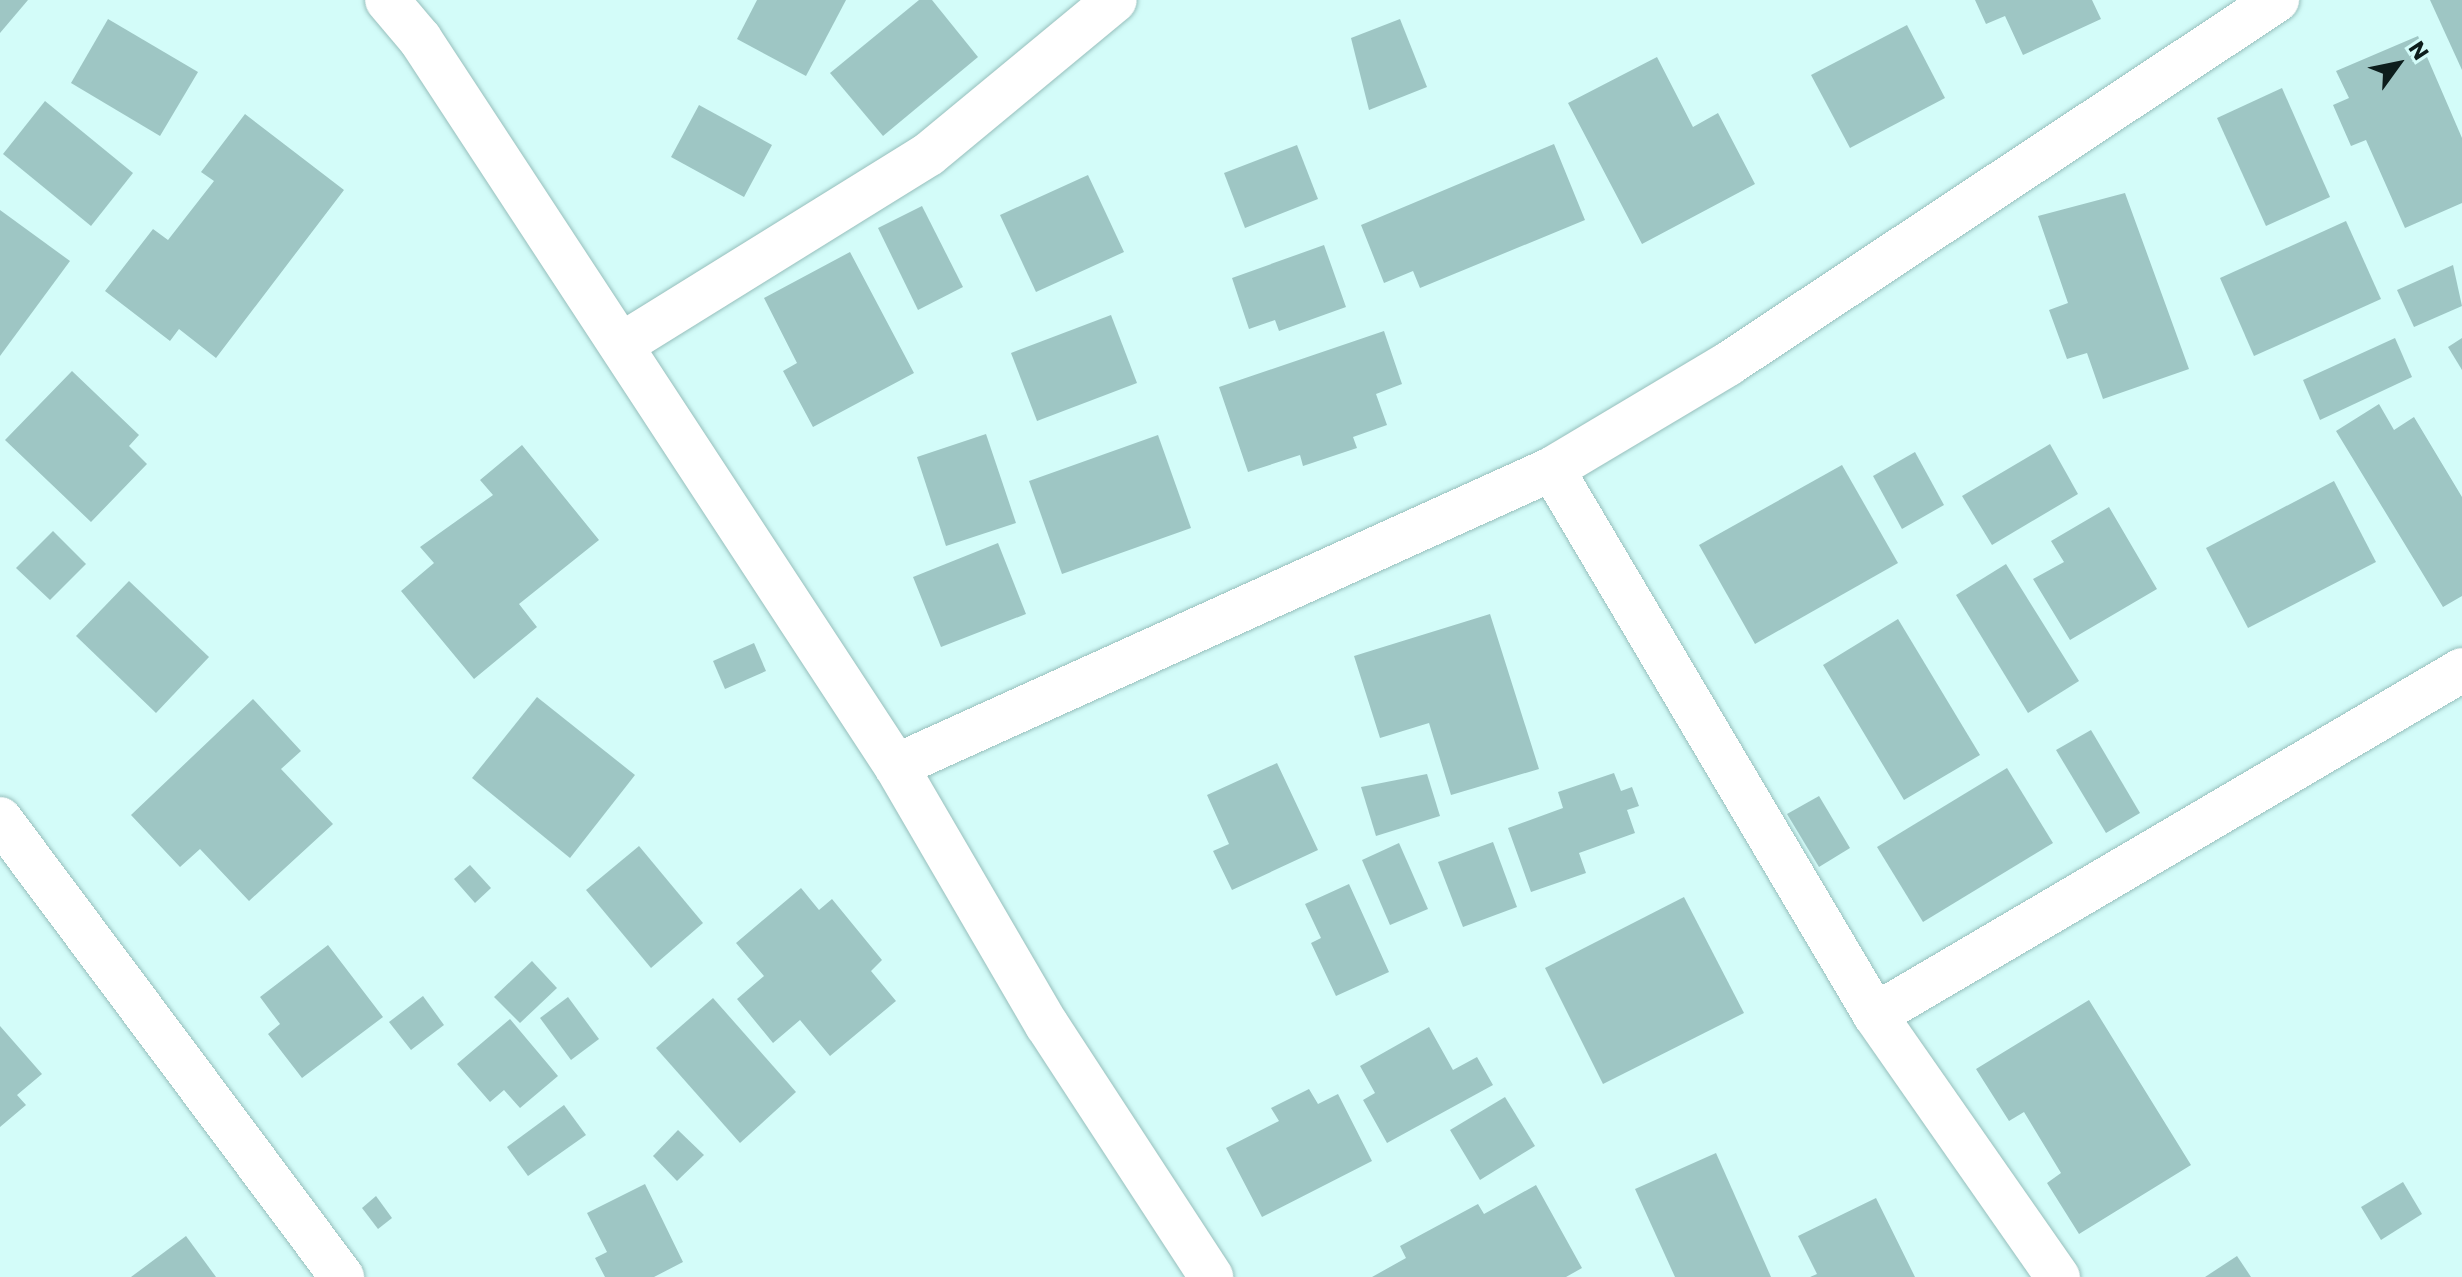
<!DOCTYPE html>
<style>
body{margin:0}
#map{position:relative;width:2462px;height:1277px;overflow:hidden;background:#d3fcf9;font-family:Poppins,sans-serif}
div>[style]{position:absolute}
.building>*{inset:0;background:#9ec6c4}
.roads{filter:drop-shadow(0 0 2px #97bfbc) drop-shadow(0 0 2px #97bfbc)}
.street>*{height:44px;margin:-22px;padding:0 22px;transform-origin:22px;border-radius:22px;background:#fff}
span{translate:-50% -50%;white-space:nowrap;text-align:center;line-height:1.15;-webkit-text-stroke:8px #d3fcf9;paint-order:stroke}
.north{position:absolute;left:2358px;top:24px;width:80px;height:80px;-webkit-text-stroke:6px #d3fcf9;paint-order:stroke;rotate:57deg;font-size:22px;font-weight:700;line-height:32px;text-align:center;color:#0d1d1c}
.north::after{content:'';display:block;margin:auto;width:28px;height:36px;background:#0d1d1c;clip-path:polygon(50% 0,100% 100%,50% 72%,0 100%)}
</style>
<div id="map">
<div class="building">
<i style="clip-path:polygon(0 0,28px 0,0 33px)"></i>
<i style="clip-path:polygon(757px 0,846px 0,806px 76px,737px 39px)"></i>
<i style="clip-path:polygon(919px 0,932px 0,978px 57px,883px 136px,830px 73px)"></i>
<i style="clip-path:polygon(1975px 0,2092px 0,2101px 19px,2023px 55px,2005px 16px,1986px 24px)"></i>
<i style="clip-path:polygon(2430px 0,2462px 0,2462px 70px)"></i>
<i style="clip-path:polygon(108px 19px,198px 72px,160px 136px,71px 83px)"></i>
<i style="clip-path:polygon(1400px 19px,1427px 87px,1369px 110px,1351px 38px)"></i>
<i style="clip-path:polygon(1907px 25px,1945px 98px,1850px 148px,1811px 75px)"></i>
<i style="clip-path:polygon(2418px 36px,2462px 138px,2462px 203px,2405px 228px,2366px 140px,2351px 146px,2333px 105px,2349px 98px,2336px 71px)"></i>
<i style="clip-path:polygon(1657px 57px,1693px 127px,1718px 113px,1755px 184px,1642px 244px,1568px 103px)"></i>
<i style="clip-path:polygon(2282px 88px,2330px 197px,2266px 226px,2217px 118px)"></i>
<i style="clip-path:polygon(45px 101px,133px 173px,91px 226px,3px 154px)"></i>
<i style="clip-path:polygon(699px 105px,772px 145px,744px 197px,671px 157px)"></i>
<i style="clip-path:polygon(245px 114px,344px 190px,216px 358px,179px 329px,170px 341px,105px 291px,153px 229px,168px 240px,214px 181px,201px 172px)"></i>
<i style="clip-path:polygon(1554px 144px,1585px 220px,1420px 288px,1413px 271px,1384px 283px,1361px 225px)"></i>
<i style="clip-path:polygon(1297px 145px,1318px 199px,1245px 228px,1224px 173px)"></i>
<i style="clip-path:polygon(1088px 175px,1124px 252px,1036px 292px,1000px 215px)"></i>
<i style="clip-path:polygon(2125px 193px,2189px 369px,2103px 399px,2087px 353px,2067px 359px,2049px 310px,2068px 303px,2038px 216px)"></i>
<i style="clip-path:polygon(922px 206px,963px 287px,918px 310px,878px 228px)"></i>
<i style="clip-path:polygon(0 210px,70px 261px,0 356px)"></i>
<i style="clip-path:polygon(2346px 221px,2381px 299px,2254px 356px,2220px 278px)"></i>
<i style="clip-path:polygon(1324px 245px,1346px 307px,1279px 331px,1275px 320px,1249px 329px,1232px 278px)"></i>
<i style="clip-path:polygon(850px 252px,914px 373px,813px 427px,783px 371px,797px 363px,764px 298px)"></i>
<i style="clip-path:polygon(2453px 265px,2462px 306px,2414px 327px,2397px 290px)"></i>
<i style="clip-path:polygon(1111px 315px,1137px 383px,1037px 421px,1011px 353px)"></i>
<i style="clip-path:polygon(1384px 331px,1402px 384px,1376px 394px,1387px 425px,1353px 437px,1357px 448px,1303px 466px,1300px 455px,1248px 472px,1219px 387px)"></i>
<i style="clip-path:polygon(2395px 338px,2412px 377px,2320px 420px,2303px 380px)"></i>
<i style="clip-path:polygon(2462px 338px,2462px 370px,2448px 347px)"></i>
<i style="clip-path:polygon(72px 371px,139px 435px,129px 446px,147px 464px,91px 522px,5px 440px)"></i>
<i style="clip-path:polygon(2379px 404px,2394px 430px,2414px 417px,2462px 497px,2462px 596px,2443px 607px,2336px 431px)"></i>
<i style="clip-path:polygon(986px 434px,1016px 523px,946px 546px,917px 457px)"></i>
<i style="clip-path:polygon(1158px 435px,1191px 528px,1062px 574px,1029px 481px)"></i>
<i style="clip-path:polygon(2050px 444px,2078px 494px,1992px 545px,1962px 496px)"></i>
<i style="clip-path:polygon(522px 445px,599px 540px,519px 604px,537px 627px,474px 679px,401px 591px,434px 563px,420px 547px,493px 495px,480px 480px)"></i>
<i style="clip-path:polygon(1915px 452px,1944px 505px,1902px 529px,1873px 476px)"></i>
<i style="clip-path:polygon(1842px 465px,1898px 563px,1755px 644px,1699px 545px)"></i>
<i style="clip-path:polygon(2334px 481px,2376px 562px,2248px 628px,2206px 548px)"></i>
<i style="clip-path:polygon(2109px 507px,2157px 589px,2070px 640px,2033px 579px,2064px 562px,2051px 541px)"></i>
<i style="clip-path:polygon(53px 531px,86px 564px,50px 600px,16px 568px)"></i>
<i style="clip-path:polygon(998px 543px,1026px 614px,941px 647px,913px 577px)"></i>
<i style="clip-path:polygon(2006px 564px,2079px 681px,2028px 713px,1956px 595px)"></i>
<i style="clip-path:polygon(129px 581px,209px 657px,156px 713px,76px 636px)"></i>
<i style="clip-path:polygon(1490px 614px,1539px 769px,1451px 795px,1429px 723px,1380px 738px,1354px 656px)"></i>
<i style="clip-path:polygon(1898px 619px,1980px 755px,1904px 800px,1823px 665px)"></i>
<i style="clip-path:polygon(754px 643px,766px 671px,725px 689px,713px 661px)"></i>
<i style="clip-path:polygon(537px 697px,635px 775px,570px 858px,472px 778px)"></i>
<i style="clip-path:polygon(253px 699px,301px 751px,281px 769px,333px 824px,249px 901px,200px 849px,180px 867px,131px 815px)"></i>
<i style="clip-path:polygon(2091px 730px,2140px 813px,2106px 833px,2056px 750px)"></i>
<i style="clip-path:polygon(1277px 763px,1318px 850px,1232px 890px,1213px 851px,1229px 844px,1207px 795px)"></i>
<i style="clip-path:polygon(2007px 768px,2053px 843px,1923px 922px,1877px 847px)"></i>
<i style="clip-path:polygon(1614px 773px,1621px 791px,1632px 787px,1639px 806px,1627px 810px,1635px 833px,1579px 853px,1586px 873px,1531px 892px,1508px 828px,1563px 808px,1558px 792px)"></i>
<i style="clip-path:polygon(1427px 774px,1440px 816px,1376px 836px,1361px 787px)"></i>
<i style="clip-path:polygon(1819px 796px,1850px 848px,1819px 867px,1787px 814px)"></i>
<i style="clip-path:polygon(1493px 842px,1517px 907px,1463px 927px,1438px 862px)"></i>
<i style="clip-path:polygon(1399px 843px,1428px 909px,1390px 925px,1362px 860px)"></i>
<i style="clip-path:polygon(639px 846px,703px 923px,651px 968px,586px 890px)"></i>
<i style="clip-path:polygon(470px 865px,491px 888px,475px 903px,454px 879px)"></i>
<i style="clip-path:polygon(1349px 884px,1389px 972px,1336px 996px,1311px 943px,1321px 938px,1305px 904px)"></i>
<i style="clip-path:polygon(801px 888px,819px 910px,832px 899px,882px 960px,871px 971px,896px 1001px,830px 1056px,800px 1020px,773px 1043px,737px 999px,764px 976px,736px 943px)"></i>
<i style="clip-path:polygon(1684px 897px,1744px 1013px,1603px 1084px,1545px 968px)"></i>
<i style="clip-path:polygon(328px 945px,383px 1017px,302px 1078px,268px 1034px,280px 1024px,260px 997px)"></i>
<i style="clip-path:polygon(532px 961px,557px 988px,520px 1023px,494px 997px)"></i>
<i style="clip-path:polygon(423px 996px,444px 1025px,411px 1050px,389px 1022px)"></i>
<i style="clip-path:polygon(568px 997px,599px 1039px,571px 1060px,540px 1018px)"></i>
<i style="clip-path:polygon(713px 998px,796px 1092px,740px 1143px,656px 1048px)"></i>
<i style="clip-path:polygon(2089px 1000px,2191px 1165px,2079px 1234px,2047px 1183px,2061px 1173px,2024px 1112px,2009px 1121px,1976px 1069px)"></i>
<i style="clip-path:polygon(510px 1019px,558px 1076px,520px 1108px,504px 1090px,490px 1102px,457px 1064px)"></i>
<i style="clip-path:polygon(0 1026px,42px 1074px,17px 1095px,26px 1105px,0 1127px)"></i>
<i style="clip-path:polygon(1429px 1027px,1453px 1070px,1477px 1057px,1493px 1085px,1387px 1143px,1363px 1100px,1375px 1093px,1360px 1066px)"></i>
<i style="clip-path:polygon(1309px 1089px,1318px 1104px,1338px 1094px,1372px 1161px,1262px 1217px,1226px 1148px,1279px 1121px,1271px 1108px)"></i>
<i style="clip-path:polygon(1505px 1097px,1535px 1146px,1480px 1180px,1450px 1130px)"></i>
<i style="clip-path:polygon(564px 1105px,586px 1135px,528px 1176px,507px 1147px)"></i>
<i style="clip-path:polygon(678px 1130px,704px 1155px,677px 1181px,653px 1156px)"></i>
<i style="clip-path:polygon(1716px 1153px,1771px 1277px,1675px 1277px,1635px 1189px)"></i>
<i style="clip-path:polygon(2403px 1182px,2422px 1214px,2381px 1240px,2361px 1207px)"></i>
<i style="clip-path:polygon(645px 1184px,683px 1262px,654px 1277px,605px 1277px,595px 1258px,607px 1252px,587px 1213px)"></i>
<i style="clip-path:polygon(1536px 1185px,1582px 1268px,1566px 1277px,1372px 1277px,1406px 1258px,1400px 1246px,1478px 1204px,1484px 1214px)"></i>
<i style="clip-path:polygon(376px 1196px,392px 1218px,378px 1229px,362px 1208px)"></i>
<i style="clip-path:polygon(1876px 1198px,1915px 1277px,1810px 1277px,1817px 1274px,1798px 1236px)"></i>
<i style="clip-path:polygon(186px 1236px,216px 1277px,131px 1277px)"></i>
<i style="clip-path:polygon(2237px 1256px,2251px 1277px,2205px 1277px)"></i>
</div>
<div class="roads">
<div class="street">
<i style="left:387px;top:0;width:51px;rotate:49.8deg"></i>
<i style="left:420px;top:39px;width:869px;rotate:56.79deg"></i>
<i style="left:896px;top:766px;width:300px;rotate:59.8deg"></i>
<i style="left:1047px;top:1025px;width:301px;rotate:56.9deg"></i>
<i style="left:621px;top:345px;width:362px;rotate:-31.8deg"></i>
<i style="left:929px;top:154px;width:241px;rotate:-39.6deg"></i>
<i style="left:1552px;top:469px;width:634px;rotate:59.39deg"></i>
<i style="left:1875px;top:1015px;width:320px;rotate:55.1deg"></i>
<i style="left:896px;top:766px;width:720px;rotate:-24.36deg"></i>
<i style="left:1552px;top:469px;width:205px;rotate:-30.8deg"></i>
<i style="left:1728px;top:364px;width:659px;rotate:-33.55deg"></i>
<i style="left:0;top:819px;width:572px;rotate:53.25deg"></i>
<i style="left:1875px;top:1015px;width:681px;rotate:-30.44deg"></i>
</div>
</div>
<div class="north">N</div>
</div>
